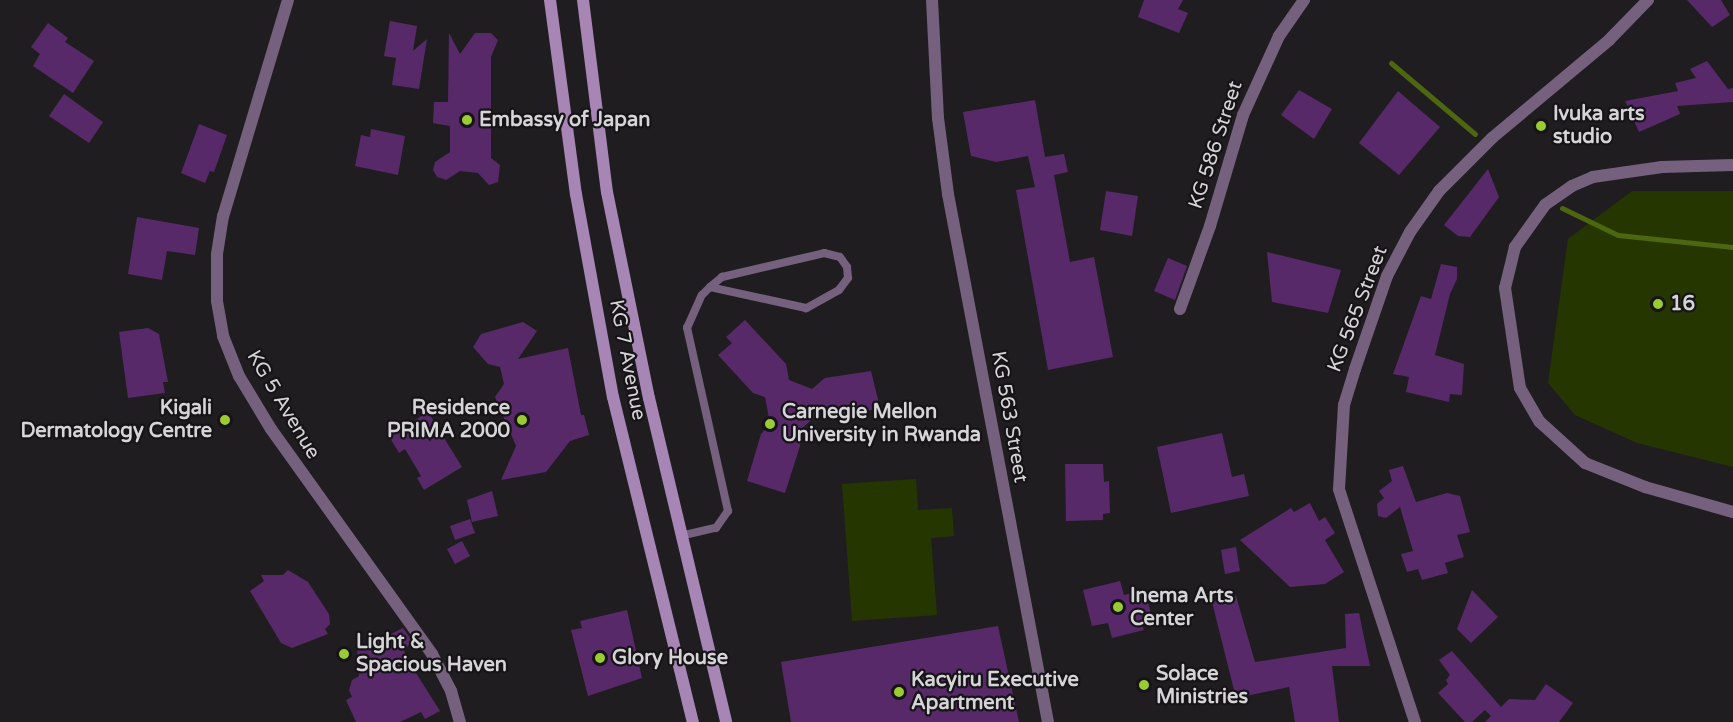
<!DOCTYPE html>
<style>
body{margin:0}
#map{position:relative;width:1733px;height:722px;overflow:hidden;background:#201d21;font-family:"Varela Round",sans-serif}
div>[style]{position:absolute}
.green>*{inset:0;background:#263600}
.stream>*{height:5px;margin:-2.5px;padding:0 2.5px;transform-origin:2.5px;border-radius:2.5px;background:#4c670f}
.building>*{inset:0;background:#572968}
.service>*{height:8px;margin:-4px;padding:0 4px;transform-origin:4px;border-radius:4px;background:#75617e}
.minor>*{height:12px;margin:-6px;padding:0 6px;transform-origin:6px;border-radius:6px;background:#75617e}
.secondary>*{height:12px;margin:-6px;padding:0 6px;transform-origin:6px;border-radius:6px;background:#a786b5}
.dots>*{width:16px;height:16px;translate:-50% -50%;box-sizing:border-box;border:3px solid #161417;border-radius:50%}
span{translate:-50% -50%;white-space:nowrap;text-align:center;line-height:1.15;-webkit-text-stroke:4.5px #161417;paint-order:stroke}
.poi-label{font-size:20px;color:#d5d4d6;font-weight:700}
.left{translate:0 -50%;text-align:left}
.right{translate:-100% -50%;text-align:right}
.street-label{font-size:20px;color:#d5d4d6}
</style>
<div id="map">
<div class="green">
<i style="clip-path:polygon(1632px 191px,1733px 191px,1733px 467px,1637px 443px,1575px 415px,1548px 383px,1568px 239px)"></i>
<i style="clip-path:polygon(916px 479px,918px 510px,952px 508px,954px 536px,931px 538px,937px 615px,852px 621px,842px 484px)"></i>
</div>
<div class="stream">
<i style="left:1391px;top:63px;width:110px;rotate:40.2deg"></i>
<i style="left:1562px;top:208px;width:62px;rotate:25.7deg"></i>
<i style="left:1618px;top:235px;width:116px;rotate:6deg"></i>
</div>
<div class="building">
<i style="clip-path:polygon(1144px 0,1183px 0,1178px 9px,1188px 13px,1179px 33px,1138px 17px)"></i>
<i style="clip-path:polygon(1687px 0,1721px 0,1730px 15px,1712px 27px)"></i>
<i style="clip-path:polygon(390px 21px,417px 26px,413px 51px,427px 39px,419px 89px,392px 85px,396px 58px,384px 56px)"></i>
<i style="clip-path:polygon(48px 23px,68px 38px,65px 42px,94px 61px,73px 93px,33px 66px,40px 54px,31px 47px)"></i>
<i style="clip-path:polygon(449px 33px,460px 54px,475px 33px,491px 33px,498px 40px,491px 57px,491px 158px,500px 165px,498px 182px,489px 185px,478px 173px,460px 171px,446px 180px,437px 177px,433px 170px,435px 162px,450px 152px,450px 126px,433px 123px,434px 102px,448px 102px)"></i>
<i style="clip-path:polygon(1707px 61px,1728px 89px,1733px 88px,1733px 102px,1677px 106px,1680px 114px,1639px 132px,1625px 101px,1678px 91px,1675px 83px,1696px 78px,1690px 69px)"></i>
<i style="clip-path:polygon(1299px 90px,1332px 109px,1314px 139px,1281px 115px)"></i>
<i style="clip-path:polygon(1398px 91px,1440px 127px,1399px 175px,1359px 143px)"></i>
<i style="clip-path:polygon(64px 94px,103px 122px,89px 143px,49px 116px)"></i>
<i style="clip-path:polygon(1035px 100px,1045px 157px,1064px 154px,1068px 172px,1054px 175px,1070px 262px,1094px 257px,1113px 357px,1048px 370px,1016px 190px,1035px 187px,1028px 156px,996px 162px,971px 156px,963px 112px)"></i>
<i style="clip-path:polygon(199px 124px,227px 135px,214px 172px,210px 171px,205px 183px,181px 173px)"></i>
<i style="clip-path:polygon(371px 129px,405px 136px,398px 175px,355px 166px,361px 135px,370px 137px)"></i>
<i style="clip-path:polygon(1488px 169px,1499px 197px,1470px 237px,1458px 236px,1444px 225px)"></i>
<i style="clip-path:polygon(1106px 191px,1138px 196px,1132px 236px,1100px 230px)"></i>
<i style="clip-path:polygon(137px 217px,199px 228px,195px 255px,167px 251px,162px 280px,128px 274px)"></i>
<i style="clip-path:polygon(1267px 252px,1341px 270px,1328px 313px,1272px 302px)"></i>
<i style="clip-path:polygon(1168px 258px,1187px 266px,1175px 300px,1154px 291px)"></i>
<i style="clip-path:polygon(1441px 264px,1457px 267px,1457px 279px,1450px 294px,1435px 355px,1464px 364px,1462px 395px,1450px 394px,1449px 402px,1406px 392px,1409px 377px,1393px 374px,1421px 296px,1431px 299px)"></i>
<i style="clip-path:polygon(745px 320px,786px 364px,789px 380px,812px 389px,825px 378px,871px 371px,880px 408px,834px 419px,818px 414px,800px 430px,800px 446px,785px 493px,747px 481px,761px 434px,770px 424px,765px 397px,753px 393px,718px 355px,732px 343px,726px 337px)"></i>
<i style="clip-path:polygon(523px 322px,537px 331px,518px 359px,568px 348px,581px 415px,584px 415px,589px 435px,570px 441px,546px 472px,501px 480px,516px 446px,495px 397px,504px 384px,500px 367px,488px 364px,473px 347px,481px 334px)"></i>
<i style="clip-path:polygon(148px 328px,159px 334px,168px 382px,163px 382px,165px 393px,128px 398px,119px 332px)"></i>
<i style="clip-path:polygon(428px 412px,462px 467px,424px 490px,417px 478px,421px 476px,405px 449px,399px 453px,389px 436px)"></i>
<i style="clip-path:polygon(1222px 433px,1232px 477px,1244px 474px,1249px 496px,1171px 513px,1157px 447px)"></i>
<i style="clip-path:polygon(1065px 464px,1103px 464px,1104px 482px,1109px 481px,1110px 513px,1103px 514px,1103px 520px,1066px 521px)"></i>
<i style="clip-path:polygon(1403px 466px,1416px 502px,1447px 493px,1460px 496px,1470px 532px,1457px 535px,1464px 557px,1445px 563px,1448px 573px,1422px 580px,1418px 569px,1407px 572px,1401px 554px,1413px 551px,1400px 507px,1386px 518px,1378px 516px,1377px 504px,1384px 498px,1379px 491px,1392px 481px,1389px 470px)"></i>
<i style="clip-path:polygon(492px 491px,498px 516px,472px 522px,467px 500px)"></i>
<i style="clip-path:polygon(1310px 503px,1319px 521px,1325px 517px,1335px 533px,1325px 540px,1344px 572px,1325px 584px,1290px 587px,1240px 540px,1291px 508px,1294px 512px)"></i>
<i style="clip-path:polygon(470px 519px,475px 533px,455px 540px,450px 526px)"></i>
<i style="clip-path:polygon(462px 541px,470px 556px,455px 564px,447px 549px)"></i>
<i style="clip-path:polygon(1236px 547px,1240px 571px,1225px 574px,1221px 550px)"></i>
<i style="clip-path:polygon(288px 570px,308px 582px,329px 614px,330px 624px,325px 629px,328px 634px,292px 648px,281px 643px,250px 591px,264px 581px,261px 575px,283px 575px)"></i>
<i style="clip-path:polygon(1120px 581px,1124px 595px,1145px 590px,1152px 618px,1141px 621px,1144px 630px,1112px 638px,1108px 623px,1092px 626px,1083px 590px)"></i>
<i style="clip-path:polygon(1472px 590px,1498px 617px,1471px 643px,1457px 629px)"></i>
<i style="clip-path:polygon(1236px 596px,1255px 662px,1346px 648px,1345px 614px,1359px 613px,1370px 666px,1332px 666px,1339px 722px,1295px 722px,1289px 687px,1236px 698px,1212px 602px)"></i>
<i style="clip-path:polygon(627px 610px,642px 678px,588px 696px,571px 630px,582px 628px,580px 621px)"></i>
<i style="clip-path:polygon(998px 626px,1019px 722px,791px 722px,781px 662px)"></i>
<i style="clip-path:polygon(403px 628px,412px 641px,404px 651px,409px 662px,440px 711px,425px 719px,421px 712px,400px 722px,356px 722px,346px 700px,352px 697px,349px 690px,352px 680px,359px 676px,357px 651px)"></i>
<i style="clip-path:polygon(1452px 651px,1501px 707px,1509px 699px,1535px 700px,1546px 684px,1573px 703px,1559px 722px,1485px 722px,1491px 716px,1485px 710px,1472px 722px,1465px 722px,1438px 693px,1448px 684px,1446px 680px,1450px 675px,1439px 660px)"></i>
</div>
<div class="service">
<i style="left:680px;top:536px;width:37px;rotate:-13deg"></i>
<i style="left:716px;top:528px;width:21px;rotate:-55deg"></i>
<i style="left:728px;top:511px;width:188px;rotate:-102.6deg"></i>
<i style="left:687px;top:328px;width:36px;rotate:-66deg"></i>
<i style="left:702px;top:295px;width:11px;rotate:-45deg"></i>
<i style="left:710px;top:287px;width:16px;rotate:-40deg"></i>
<i style="left:722px;top:277px;width:105px;rotate:-13.2deg"></i>
<i style="left:824px;top:253px;width:16px;rotate:14deg"></i>
<i style="left:840px;top:257px;width:12px;rotate:55deg"></i>
<i style="left:847px;top:267px;width:11px;rotate:85deg"></i>
<i style="left:848px;top:278px;width:15px;rotate:127deg"></i>
<i style="left:839px;top:290px;width:38px;rotate:151deg"></i>
<i style="left:806px;top:308px;width:98px;rotate:-167.7deg"></i>
</div>
<div class="minor">
<i style="left:288px;top:0;width:226px;rotate:106.7deg"></i>
<i style="left:223px;top:216px;width:39px;rotate:99deg"></i>
<i style="left:217px;top:255px;width:46px;rotate:90deg"></i>
<i style="left:217px;top:301px;width:36px;rotate:80deg"></i>
<i style="left:223px;top:336px;width:43px;rotate:68.2deg"></i>
<i style="left:239px;top:376px;width:62px;rotate:58.9deg"></i>
<i style="left:271px;top:429px;width:277px;rotate:54.4deg"></i>
<i style="left:432px;top:654px;width:42px;rotate:62.8deg"></i>
<i style="left:451px;top:691px;width:32px;rotate:74deg"></i>
<i style="left:932px;top:0;width:118px;rotate:87.1deg"></i>
<i style="left:938px;top:118px;width:77px;rotate:82.5deg"></i>
<i style="left:948px;top:194px;width:537px;rotate:79.28deg"></i>
<i style="left:1733px;top:165px;width:71px;rotate:178.4deg"></i>
<i style="left:1662px;top:167px;width:70px;rotate:171.8deg"></i>
<i style="left:1593px;top:177px;width:23px;rotate:157deg"></i>
<i style="left:1572px;top:186px;width:33px;rotate:145deg"></i>
<i style="left:1545px;top:205px;width:52px;rotate:125.5deg"></i>
<i style="left:1515px;top:247px;width:42px;rotate:103.7deg"></i>
<i style="left:1505px;top:288px;width:101px;rotate:81.5deg"></i>
<i style="left:1520px;top:388px;width:39px;rotate:60deg"></i>
<i style="left:1540px;top:422px;width:61px;rotate:42.3deg"></i>
<i style="left:1585px;top:463px;width:65px;rotate:21.8deg"></i>
<i style="left:1645px;top:487px;width:91px;rotate:15.9deg"></i>
<i style="left:1180px;top:309px;width:88px;rotate:-70.1deg"></i>
<i style="left:1210px;top:226px;width:116px;rotate:-73.4deg"></i>
<i style="left:1243px;top:115px;width:87px;rotate:-65.5deg"></i>
<i style="left:1279px;top:36px;width:44px;rotate:-55.2deg"></i>
<i style="left:1415px;top:722px;width:245px;rotate:-108.1deg"></i>
<i style="left:1339px;top:489px;width:84px;rotate:-86.6deg"></i>
<i style="left:1344px;top:405px;width:38px;rotate:-73deg"></i>
<i style="left:1355px;top:369px;width:98px;rotate:-71deg"></i>
<i style="left:1387px;top:276px;width:50px;rotate:-62.4deg"></i>
<i style="left:1410px;top:232px;width:50px;rotate:-54.7deg"></i>
<i style="left:1439px;top:191px;width:75px;rotate:-45deg"></i>
<i style="left:1492px;top:138px;width:153px;rotate:-39.9deg"></i>
<i style="left:1609px;top:40px;width:56px;rotate:-45.7deg"></i>
</div>
<div class="secondary">
<i style="left:550px;top:0;width:196px;rotate:82.4deg"></i>
<i style="left:576px;top:194px;width:206px;rotate:79.7deg"></i>
<i style="left:613px;top:397px;width:335px;rotate:76.2deg"></i>
<i style="left:583px;top:0;width:193px;rotate:82.9deg"></i>
<i style="left:607px;top:192px;width:210px;rotate:78.5deg"></i>
<i style="left:649px;top:398px;width:333px;rotate:76.6deg"></i>
</div>
<div class="dots">
<i style="left:467px;top:120px;background:#9bcb32"></i>
<i style="left:1541px;top:126px;background:#9bcb32"></i>
<i style="left:1658px;top:304px;background:#9bcb32"></i>
<i style="left:225px;top:420px;background:#9bcb32"></i>
<i style="left:522px;top:420px;background:#9bcb32"></i>
<i style="left:770px;top:424px;background:#9bcb32"></i>
<i style="left:1118px;top:607px;background:#9bcb32"></i>
<i style="left:344px;top:654px;background:#9bcb32"></i>
<i style="left:600px;top:658px;background:#9bcb32"></i>
<i style="left:1144px;top:685px;background:#9bcb32"></i>
<i style="left:899px;top:692px;background:#9bcb32"></i>
</div>
<div class="poi-label">
<span class="left" style="left:1553px;top:126px">Ivuka arts<br>studio</span>
<span class="left" style="left:479px;top:120px">Embassy of Japan</span>
<span class="left" style="left:1670px;top:304px">16</span>
<span class="right" style="left:212px;top:420px">Kigali<br>Dermatology Centre</span>
<span class="right" style="left:510px;top:420px">Residence<br>PRIMA 2000</span>
<span class="left" style="left:782px;top:424px">Carnegie Mellon<br>University in Rwanda</span>
<span class="left" style="left:1130px;top:608px">Inema Arts<br>Center</span>
<span class="left" style="left:356px;top:654px">Light &amp;<br>Spacious Haven</span>
<span class="left" style="left:612px;top:658px">Glory House</span>
<span class="left" style="left:1156px;top:686px">Solace<br>Ministries</span>
<span class="left" style="left:911px;top:692px">Kacyiru Executive<br>Apartment</span>
</div>
<div class="street-label">
<span style="left:1216px;top:145px;rotate:-72deg">KG 586 Street</span>
<span style="left:1358px;top:309px;rotate:-69deg">KG 565 Street</span>
<span style="left:627px;top:360px;rotate:79deg">KG 7 Avenue</span>
<span style="left:283px;top:405px;rotate:59deg">KG 5 Avenue</span>
<span style="left:1009px;top:417px;rotate:80deg">KG 563 Street</span>
</div>
</div>
